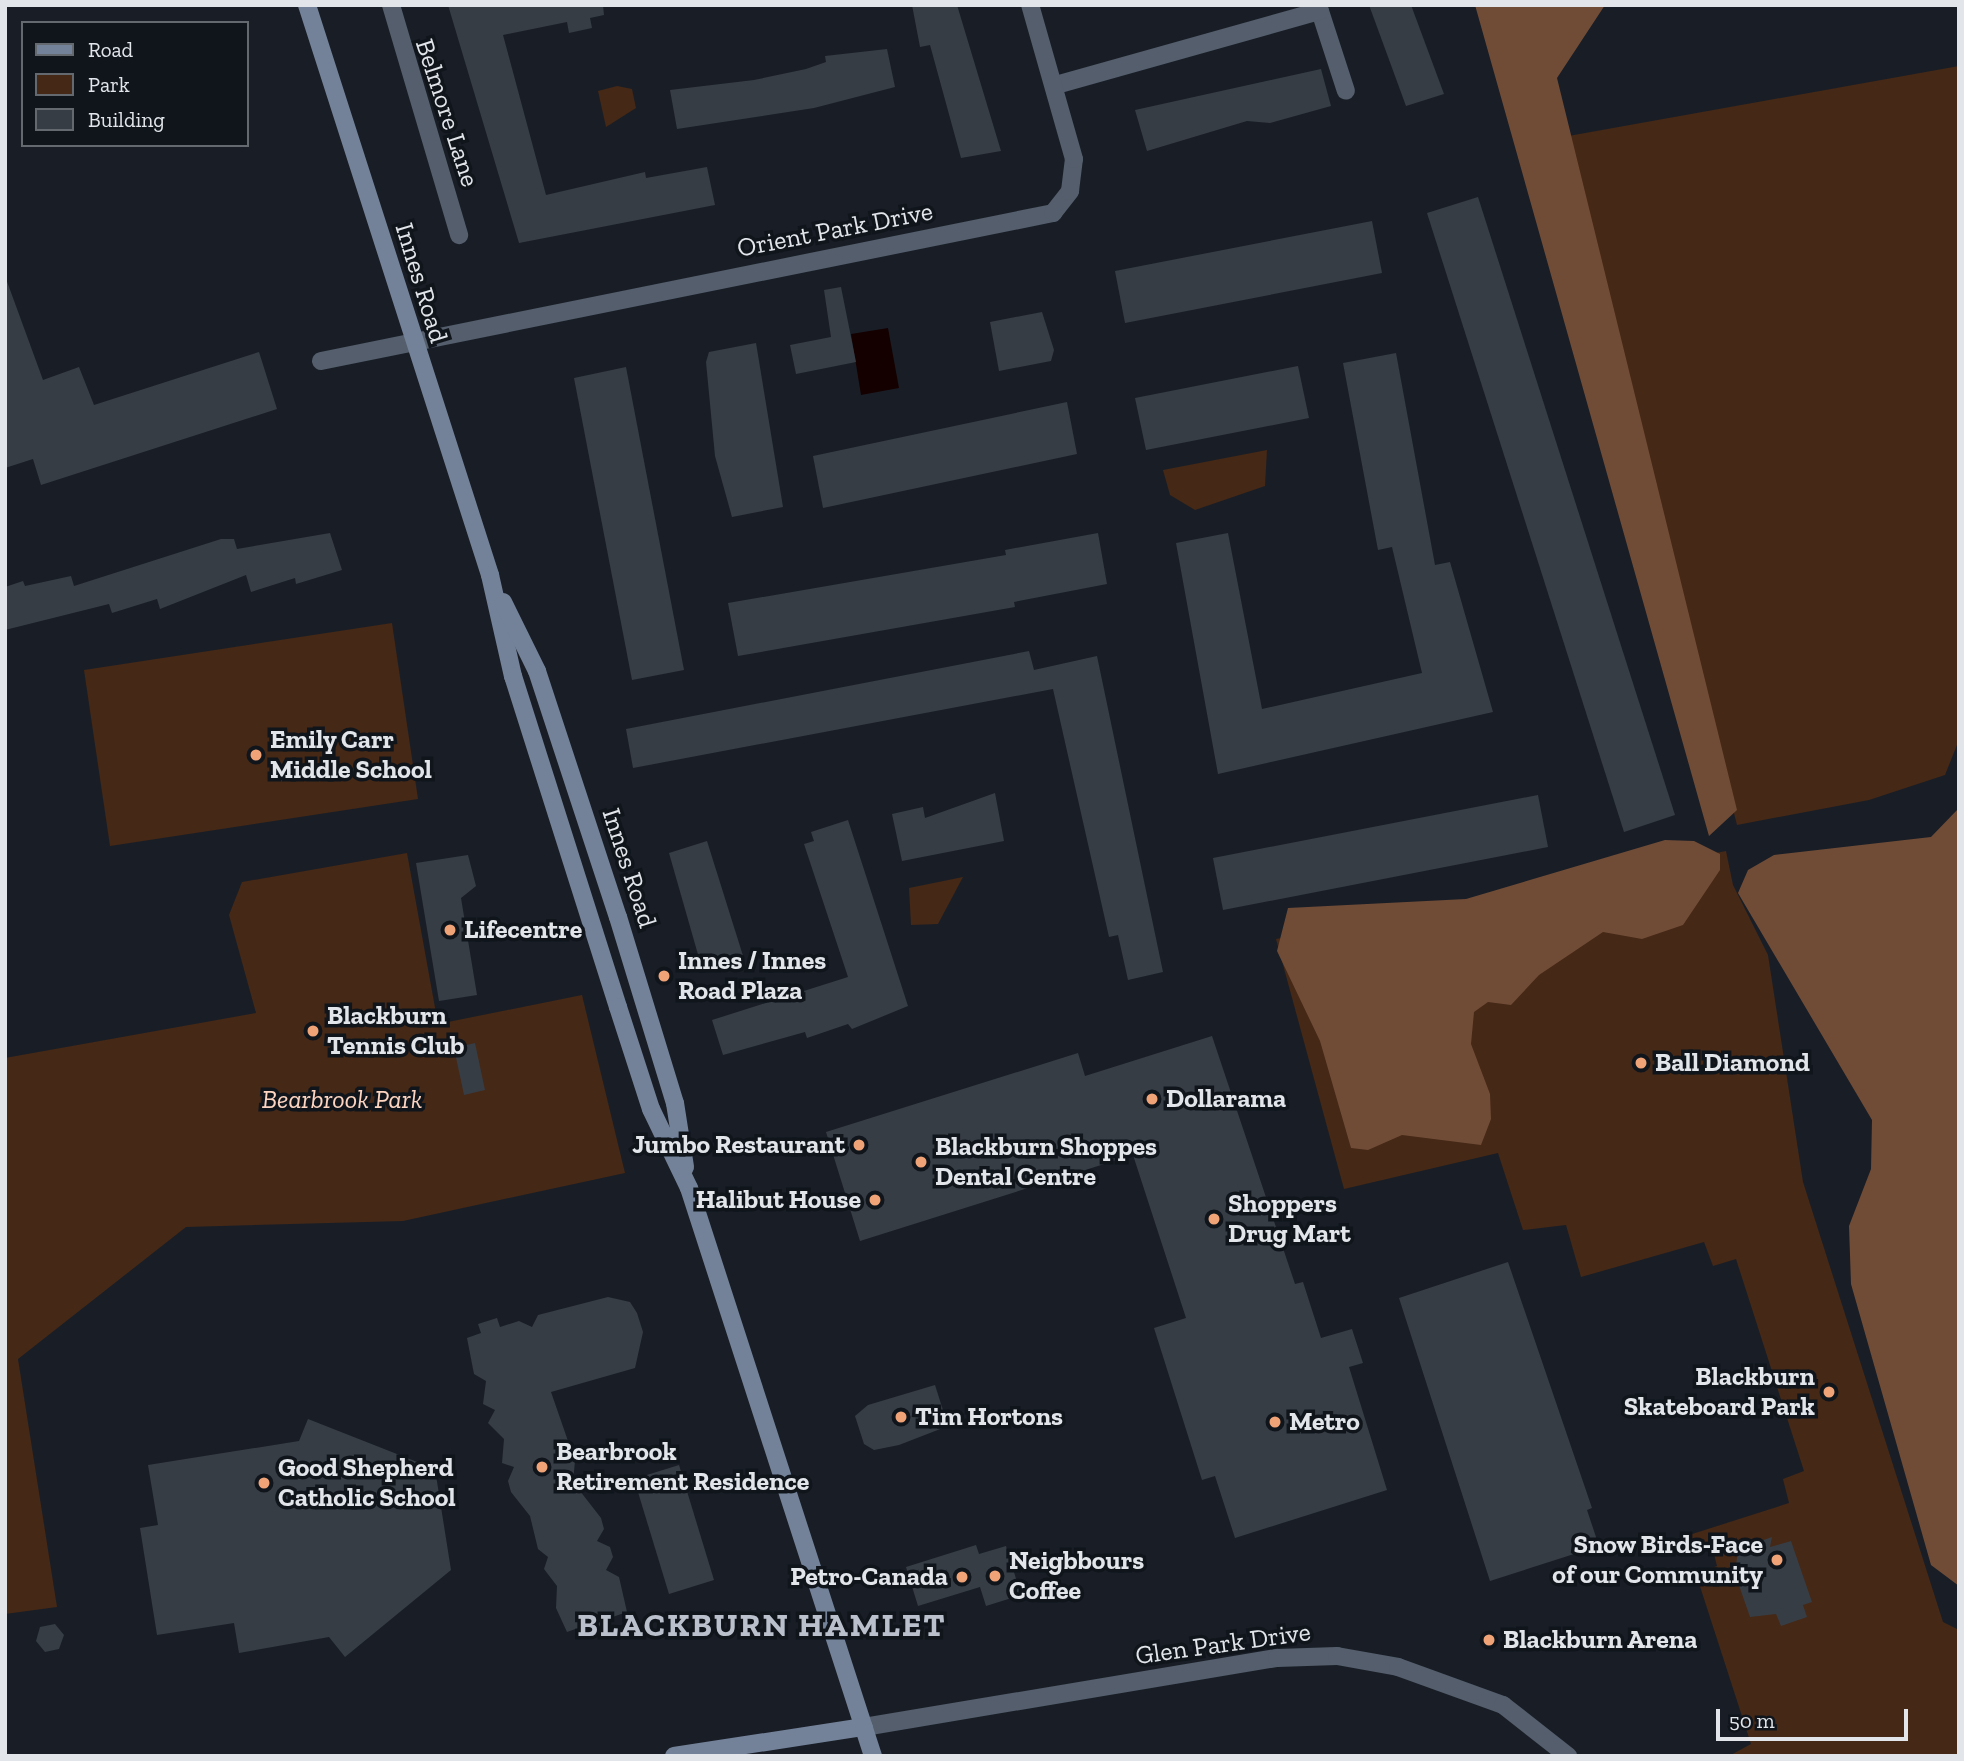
<!DOCTYPE html>
<style>
body{margin:0}
#map{position:relative;width:1964px;height:1761px;overflow:hidden;background:#191e26;font-family:"Zilla Slab",serif}
div>[style]{position:absolute}
.green>*{inset:0;background:#452816}
.forest>*{inset:0;background:#704c37}
.water>*{inset:0;background:#150000}
.building>*{inset:0;background:#373d45}
.street>*{height:18px;margin:-9px;padding:0 9px;transform-origin:9px;border-radius:9px;background:#545e6c}
.secondary>*{height:18px;margin:-9px;padding:0 9px;transform-origin:9px;border-radius:9px;background:#738299}
.dots>*{width:19px;height:19px;translate:-50% -50%;box-sizing:border-box;border:4px solid #10151c;border-radius:50%}
span{translate:-50% -50%;white-space:nowrap;text-align:center;line-height:1.15;-webkit-text-stroke:7px #10151c;paint-order:stroke}
.street-label{font-size:26px;color:#e2e6eb}
.poi-label{font-size:26px;color:#e2e6eb;font-weight:700}
.left{translate:0 -50%;text-align:left}
.right{translate:-100% -50%;text-align:right}
.park-label{font-size:26px;color:#fdd5c0;font-style:italic}
.district-label{font-size:33px;color:#bbc1cc;font-weight:700;letter-spacing:2px}
.frame{position:absolute;inset:0;border:7px solid #e2e6eb;pointer-events:none}
.legend{position:absolute;left:21px;top:21px;width:228px;height:126px;box-sizing:border-box;background:#10151c;border:2px solid #64696f;margin:0;padding:9px 12px;list-style:none;font-size:21px;color:#e2e6eb}
.legend li{display:flex;align-items:center;gap:14px;height:35px}
.legend b{width:35px;border:2px solid #64696f}
.scale{position:absolute;left:1716px;top:1709px;width:192px;height:32px;box-sizing:border-box;border:4px solid #e2e6eb;border-top:0;padding-left:9px;font-size:21px;line-height:24px;white-space:nowrap;color:#e2e6eb;-webkit-text-stroke:5px #10151c;paint-order:stroke}
</style>
<div id="map">
<div class="green">
<i style="clip-path:polygon(1959px 66px,1959px 740px,1945px 775px,1869px 800px,1737px 825px,1563px 137px)"></i>
<i style="clip-path:polygon(617px 86px,632px 89px,636px 108px,606px 127px,598px 91px)"></i>
<i style="clip-path:polygon(1267px 450px,1265px 486px,1195px 510px,1170px 495px,1163px 470px)"></i>
<i style="clip-path:polygon(392px 623px,418px 799px,110px 846px,84px 670px)"></i>
<i style="clip-path:polygon(1726px 851px,1733px 885px,1768px 955px,1803px 1182px,1943px 1622px,1959px 1630px,1959px 1756px,1729px 1756px,1751px 1744px,1696px 1574px,1717px 1566px,1711px 1542px,1689px 1547px,1686px 1536px,1789px 1503px,1783px 1479px,1804px 1471px,1736px 1259px,1713px 1266px,1704px 1242px,1581px 1277px,1566px 1225px,1523px 1230px,1498px 1153px,1344px 1189px,1276px 939px)"></i>
<i style="clip-path:polygon(407px 853px,438px 1024px,582px 995px,625px 1173px,403px 1221px,186px 1227px,18px 1359px,57px 1607px,5px 1614px,5px 1058px,256px 1013px,229px 915px,242px 882px)"></i>
<i style="clip-path:polygon(963px 877px,938px 924px,911px 925px,909px 888px)"></i>
</div>
<div class="forest">
<i style="clip-path:polygon(1475px 5px,1605px 5px,1557px 78px,1737px 810px,1709px 836px)"></i>
<i style="clip-path:polygon(1959px 808px,1959px 1586px,1931px 1565px,1851px 1284px,1849px 1226px,1871px 1169px,1872px 1120px,1738px 893px,1748px 870px,1774px 855px,1931px 837px)"></i>
<i style="clip-path:polygon(1665px 840px,1694px 841px,1720px 854px,1720px 870px,1683px 925px,1642px 939px,1603px 932px,1539px 975px,1511px 1005px,1488px 1002px,1474px 1012px,1471px 1044px,1490px 1094px,1491px 1119px,1481px 1145px,1402px 1135px,1368px 1150px,1351px 1148px,1320px 1041px,1277px 951px,1288px 908px,1466px 899px)"></i>
</div>
<div class="water">
<i style="clip-path:polygon(888px 328px,899px 388px,861px 395px,851px 334px)"></i>
</div>
<div class="building">
<i style="clip-path:polygon(448px 5px,603px 5px,604px 15px,590px 18px,592px 28px,569px 33px,567px 22px,503px 35px,546px 195px,645px 172px,646px 178px,707px 167px,715px 205px,519px 243px)"></i>
<i style="clip-path:polygon(912px 5px,957px 5px,1001px 151px,961px 158px,930px 45px,920px 47px)"></i>
<i style="clip-path:polygon(1369px 5px,1411px 5px,1444px 94px,1406px 106px)"></i>
<i style="clip-path:polygon(887px 49px,895px 87px,814px 108px,677px 129px,670px 90px,754px 80px,806px 69px,826px 62px,825px 56px)"></i>
<i style="clip-path:polygon(1321px 69px,1331px 106px,1270px 123px,1247px 121px,1147px 151px,1135px 110px)"></i>
<i style="clip-path:polygon(1478px 197px,1675px 815px,1624px 832px,1427px 213px)"></i>
<i style="clip-path:polygon(1372px 221px,1382px 273px,1125px 323px,1115px 271px)"></i>
<i style="clip-path:polygon(5px 276px,43px 380px,79px 367px,94px 405px,259px 352px,277px 409px,41px 485px,33px 459px,5px 468px)"></i>
<i style="clip-path:polygon(841px 287px,856px 362px,796px 374px,790px 345px,831px 337px,824px 290px)"></i>
<i style="clip-path:polygon(1042px 312px,1054px 350px,1051px 361px,999px 371px,990px 322px)"></i>
<i style="clip-path:polygon(756px 343px,783px 507px,732px 517px,715px 456px,706px 362px,709px 352px)"></i>
<i style="clip-path:polygon(1396px 353px,1435px 565px,1450px 562px,1493px 712px,1218px 774px,1176px 543px,1228px 533px,1262px 709px,1422px 673px,1392px 547px,1378px 550px,1343px 363px)"></i>
<i style="clip-path:polygon(1298px 366px,1309px 418px,1146px 450px,1135px 398px)"></i>
<i style="clip-path:polygon(626px 367px,684px 670px,632px 680px,574px 378px)"></i>
<i style="clip-path:polygon(1067px 402px,1077px 454px,823px 508px,813px 456px)"></i>
<i style="clip-path:polygon(330px 533px,342px 570px,296px 584px,295px 578px,251px 592px,246px 575px,160px 609px,157px 599px,112px 613px,109px 604px,5px 630px,5px 587px,23px 581px,25px 586px,71px 576px,74px 586px,221px 539px,234px 539px,237px 549px)"></i>
<i style="clip-path:polygon(1098px 533px,1107px 584px,1014px 602px,1015px 607px,738px 656px,728px 603px,1006px 555px,1005px 550px)"></i>
<i style="clip-path:polygon(1029px 651px,1034px 670px,1097px 656px,1163px 972px,1128px 980px,1118px 935px,1109px 937px,1053px 689px,633px 768px,626px 729px)"></i>
<i style="clip-path:polygon(995px 793px,1004px 841px,902px 861px,892px 814px,923px 807px,925px 818px)"></i>
<i style="clip-path:polygon(1538px 795px,1548px 847px,1223px 910px,1213px 858px)"></i>
<i style="clip-path:polygon(848px 820px,908px 1006px,852px 1029px,848px 1024px,807px 1038px,805px 1032px,723px 1055px,712px 1020px,848px 977px,804px 844px,814px 841px,811px 832px)"></i>
<i style="clip-path:polygon(707px 841px,744px 959px,703px 972px,669px 853px)"></i>
<i style="clip-path:polygon(468px 855px,476px 886px,461px 898px,477px 995px,439px 1001px,416px 863px)"></i>
<i style="clip-path:polygon(1212px 1036px,1295px 1284px,1303px 1282px,1321px 1338px,1352px 1329px,1363px 1363px,1349px 1367px,1387px 1490px,1235px 1538px,1215px 1476px,1202px 1480px,1154px 1328px,1186px 1318px,1133px 1155px,860px 1241px,826px 1132px,1078px 1053px,1085px 1076px)"></i>
<i style="clip-path:polygon(475px 1043px,485px 1090px,464px 1095px,454px 1048px)"></i>
<i style="clip-path:polygon(1508px 1262px,1592px 1508px,1587px 1510px,1599px 1546px,1490px 1581px,1399px 1298px)"></i>
<i style="clip-path:polygon(608px 1297px,630px 1302px,637px 1313px,643px 1332px,635px 1368px,551px 1392px,568px 1441px,562px 1453px,575px 1461px,573px 1482px,601px 1518px,604px 1529px,597px 1541px,610px 1547px,613px 1557px,606px 1570px,619px 1577px,627px 1612px,601px 1621px,604px 1630px,584px 1637px,581px 1627px,567px 1632px,556px 1608px,557px 1586px,544px 1569px,548px 1557px,538px 1549px,530px 1516px,511px 1492px,508px 1481px,514px 1467px,502px 1463px,504px 1439px,488px 1423px,495px 1410px,483px 1404px,486px 1381px,474px 1374px,467px 1338px,481px 1333px,478px 1324px,497px 1318px,500px 1327px,519px 1321px,532px 1327px,538px 1315px)"></i>
<i style="clip-path:polygon(935px 1385px,948px 1426px,899px 1445px,874px 1450px,864px 1444px,855px 1416px,868px 1405px)"></i>
<i style="clip-path:polygon(308px 1419px,435px 1469px,451px 1570px,345px 1657px,329px 1637px,239px 1653px,234px 1623px,157px 1635px,140px 1528px,158px 1525px,148px 1465px,299px 1441px)"></i>
<i style="clip-path:polygon(679px 1465px,714px 1580px,669px 1594px,634px 1479px)"></i>
<i style="clip-path:polygon(1772px 1537px,1770px 1547px,1791px 1541px,1812px 1602px,1803px 1605px,1807px 1617px,1781px 1626px,1776px 1614px,1750px 1617px,1735px 1574px,1738px 1549px)"></i>
<i style="clip-path:polygon(976px 1545px,979px 1554px,1006px 1546px,1021px 1595px,986px 1606px,980px 1587px,918px 1606px,906px 1567px)"></i>
<i style="clip-path:polygon(55px 1624px,64px 1635px,59px 1649px,45px 1652px,36px 1641px,40px 1627px)"></i>
</div>
<div class="street">
<i style="left:391px;top:5px;width:240px;rotate:73.5deg"></i>
<i style="left:1318px;top:5px;width:90px;rotate:72deg"></i>
<i style="left:1056px;top:85px;width:274px;rotate:-15.7deg"></i>
<i style="left:321px;top:361px;width:747px;rotate:-11.43deg"></i>
<i style="left:1053px;top:213px;width:28px;rotate:-52deg"></i>
<i style="left:1070px;top:191px;width:32px;rotate:-83deg"></i>
<i style="left:1074px;top:159px;width:160px;rotate:-105.9deg"></i>
<i style="left:864px;top:1727px;width:419px;rotate:-9.5deg"></i>
<i style="left:1277px;top:1658px;width:60px;rotate:-1.9deg"></i>
<i style="left:1337px;top:1656px;width:62px;rotate:10.2deg"></i>
<i style="left:1398px;top:1667px;width:112px;rotate:19.9deg"></i>
<i style="left:1503px;top:1705px;width:83px;rotate:38.1deg"></i>
</div>
<div class="secondary">
<i style="left:307px;top:5px;width:599px;rotate:72.2deg"></i>
<i style="left:490px;top:575px;width:104px;rotate:77.2deg"></i>
<i style="left:513px;top:676px;width:347px;rotate:72.4deg"></i>
<i style="left:618px;top:1007px;width:107px;rotate:72.1deg"></i>
<i style="left:651px;top:1109px;width:88px;rotate:64.3deg"></i>
<i style="left:689px;top:1188px;width:597px;rotate:72.05deg"></i>
<i style="left:503px;top:602px;width:77px;rotate:63.8deg"></i>
<i style="left:537px;top:671px;width:259px;rotate:71.8deg"></i>
<i style="left:618px;top:917px;width:195px;rotate:73deg"></i>
<i style="left:675px;top:1103px;width:65px;rotate:81.1deg"></i>
<i style="left:674px;top:1756px;width:192px;rotate:-8.7deg"></i>
</div>
<div class="dots">
<i style="left:256px;top:755px;background:#efa377"></i>
<i style="left:450px;top:930px;background:#efa377"></i>
<i style="left:664px;top:976px;background:#efa377"></i>
<i style="left:313px;top:1031px;background:#efa377"></i>
<i style="left:1641px;top:1063px;background:#efa377"></i>
<i style="left:1152px;top:1099px;background:#efa377"></i>
<i style="left:859px;top:1145px;background:#efa377"></i>
<i style="left:921px;top:1162px;background:#efa377"></i>
<i style="left:875px;top:1200px;background:#efa377"></i>
<i style="left:1214px;top:1219px;background:#efa377"></i>
<i style="left:1829px;top:1392px;background:#efa377"></i>
<i style="left:901px;top:1417px;background:#efa377"></i>
<i style="left:1275px;top:1422px;background:#efa377"></i>
<i style="left:542px;top:1467px;background:#efa377"></i>
<i style="left:264px;top:1483px;background:#efa377"></i>
<i style="left:1777px;top:1560px;background:#efa377"></i>
<i style="left:995px;top:1576px;background:#efa377"></i>
<i style="left:962px;top:1577px;background:#efa377"></i>
<i style="left:1489px;top:1640px;background:#efa377"></i>
</div>
<div class="street-label">
<span style="left:447px;top:113px;rotate:72deg">Belmore Lane</span>
<span style="left:835px;top:230px;rotate:-11deg">Orient Park Drive</span>
<span style="left:421px;top:283px;rotate:73deg">Innes Road</span>
<span style="left:629px;top:868px;rotate:72deg">Innes Road</span>
<span style="left:1223px;top:1644px;rotate:-8deg">Glen Park Drive</span>
</div>
<div class="poi-label">
<span class="left" style="left:270px;top:755px">Emily Carr<br>Middle School</span>
<span class="left" style="left:464px;top:930px">Lifecentre</span>
<span class="left" style="left:678px;top:976px">Innes / Innes<br>Road Plaza</span>
<span class="left" style="left:327px;top:1031px">Blackburn<br>Tennis Club</span>
<span class="left" style="left:1655px;top:1063px">Ball Diamond</span>
<span class="left" style="left:1166px;top:1099px">Dollarama</span>
<span class="right" style="left:845px;top:1145px">Jumbo Restaurant</span>
<span class="left" style="left:935px;top:1162px">Blackburn Shoppes<br>Dental Centre</span>
<span class="right" style="left:861px;top:1200px">Halibut House</span>
<span class="left" style="left:1228px;top:1219px">Shoppers<br>Drug Mart</span>
<span class="right" style="left:1815px;top:1392px">Blackburn<br>Skateboard Park</span>
<span class="left" style="left:915px;top:1417px">Tim Hortons</span>
<span class="left" style="left:1289px;top:1422px">Metro</span>
<span class="left" style="left:556px;top:1467px">Bearbrook<br>Retirement Residence</span>
<span class="left" style="left:278px;top:1483px">Good Shepherd<br>Catholic School</span>
<span class="right" style="left:1763px;top:1560px">Snow Birds-Face<br>of our Community</span>
<span class="left" style="left:1009px;top:1576px">Neigbbours<br>Coffee</span>
<span class="right" style="left:948px;top:1577px">Petro-Canada</span>
<span class="left" style="left:1503px;top:1640px">Blackburn Arena</span>
</div>
<div class="park-label">
<span style="left:342px;top:1100px">Bearbrook Park</span>
</div>
<div class="district-label">
<span style="left:762px;top:1625px">BLACKBURN HAMLET</span>
</div>
<div class="frame"></div>
<ul class="legend">
<li><b style="height:9px;background:#738299"></b>Road</li>
<li><b style="height:19px;background:#452816"></b>Park</li>
<li><b style="height:19px;background:#373d45"></b>Building</li>
</ul>
<div class="scale">50 m</div>
</div>
